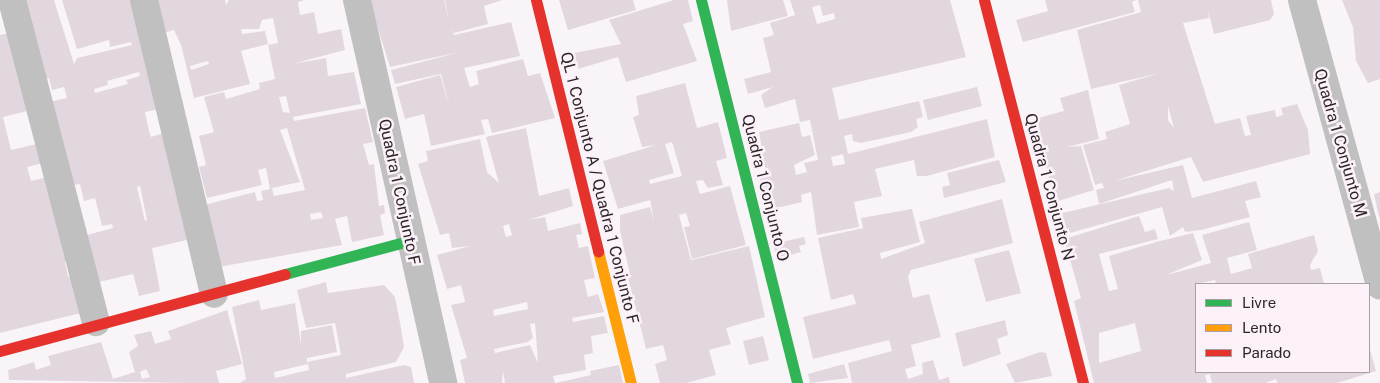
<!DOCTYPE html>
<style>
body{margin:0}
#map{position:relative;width:1380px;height:383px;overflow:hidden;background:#f9f4f7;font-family:"Public Sans",sans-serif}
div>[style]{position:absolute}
.building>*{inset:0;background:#e3d7df}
.street>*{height:28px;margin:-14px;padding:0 14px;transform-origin:14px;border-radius:14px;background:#c1c0c0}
.fast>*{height:11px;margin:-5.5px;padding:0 5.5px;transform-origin:5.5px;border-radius:5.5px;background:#30b455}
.slow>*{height:11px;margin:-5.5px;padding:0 5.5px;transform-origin:5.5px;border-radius:5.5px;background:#ff9f0a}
.jam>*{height:11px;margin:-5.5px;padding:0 5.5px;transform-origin:5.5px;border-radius:5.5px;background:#e5322d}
span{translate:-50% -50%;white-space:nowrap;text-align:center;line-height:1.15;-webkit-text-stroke:5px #fcf1f8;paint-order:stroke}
.street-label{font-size:16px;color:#292528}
.legend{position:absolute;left:1195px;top:283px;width:175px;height:90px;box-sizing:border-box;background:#fcf1f8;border:1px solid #a89fa5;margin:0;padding:6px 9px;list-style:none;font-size:15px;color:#292528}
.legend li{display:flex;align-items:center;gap:10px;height:25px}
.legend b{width:25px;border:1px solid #a89fa5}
</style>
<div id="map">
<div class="building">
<i style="clip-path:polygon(evenodd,20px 0,54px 0,74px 64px,77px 58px,132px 45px,131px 42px,110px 47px,109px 40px,77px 49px,62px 0,137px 0,164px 108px,145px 112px,149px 131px,151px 137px,167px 132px,191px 239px,152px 248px,160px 291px,139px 296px,133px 274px,99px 282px,87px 235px,113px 228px,112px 224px,102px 226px,95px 198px,84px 201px,80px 184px,74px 185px,49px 102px,67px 98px,64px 87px,52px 90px,49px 78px,43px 80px,20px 0,139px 72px,140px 76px,126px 80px,128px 84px,95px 93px,94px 89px,108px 85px,107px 81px,139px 72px,20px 0,140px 186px,147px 220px,145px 221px,137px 187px,140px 186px)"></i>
<i style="clip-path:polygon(evenodd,156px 0,225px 0,226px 5px,229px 0,305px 0,298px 2px,300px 15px,314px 12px,318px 34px,341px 29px,345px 50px,292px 64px,326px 58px,328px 76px,354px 72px,361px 104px,293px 117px,294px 121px,365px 108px,373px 142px,363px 144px,369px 165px,374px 164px,379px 206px,384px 205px,385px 213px,380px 215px,384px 235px,352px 242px,347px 216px,335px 219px,342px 245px,213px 268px,204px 205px,255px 192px,257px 201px,263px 200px,261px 191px,270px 189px,266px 168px,258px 170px,262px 185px,207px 198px,199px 167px,206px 165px,199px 136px,214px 132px,204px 97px,224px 92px,226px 99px,260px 89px,259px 83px,275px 79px,268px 45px,278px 43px,273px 18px,262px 20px,259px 29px,241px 29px,242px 34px,265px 31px,268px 44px,241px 51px,250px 84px,194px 98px,181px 45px,174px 30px,163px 33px,156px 0,208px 61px,209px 64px,191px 70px,190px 66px,208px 61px,156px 0,286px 96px,290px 113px,283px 112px,279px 97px,286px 96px,156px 0,287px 128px,305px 190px,274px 196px,272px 188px,300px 182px,280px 130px,287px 128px,156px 0,321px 212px,323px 218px,311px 220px,310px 214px,321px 212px)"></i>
<i style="clip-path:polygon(369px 0,444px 0,449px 21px,445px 0,502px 0,484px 6px,488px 24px,454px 33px,451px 25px,454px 35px,511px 22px,520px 56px,464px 68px,470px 87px,479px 84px,476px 71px,523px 59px,528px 76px,540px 73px,555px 118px,492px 133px,488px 119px,481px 120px,485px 134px,431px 146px,424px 114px,405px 119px,396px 87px,440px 75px,450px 108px,441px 74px,395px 84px,391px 70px,460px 52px,390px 67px)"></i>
<i style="clip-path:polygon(559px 0,633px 0,636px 10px,568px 30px)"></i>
<i style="clip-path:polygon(674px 0,688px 0,693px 21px,683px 24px,697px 61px,626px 82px,618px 57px,578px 69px,574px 53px,621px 44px,609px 20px)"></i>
<i style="clip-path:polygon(727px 0,783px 0,788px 16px,731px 31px)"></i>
<i style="clip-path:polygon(evenodd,790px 0,950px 0,966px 57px,832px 88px,839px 120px,919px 101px,923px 117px,916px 119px,918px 127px,911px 132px,861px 143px,853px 141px,852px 134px,844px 136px,848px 154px,987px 119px,995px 157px,927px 176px,917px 176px,914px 160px,875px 169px,882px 196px,854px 202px,859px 227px,817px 235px,811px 192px,801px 195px,802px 202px,768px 210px,759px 174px,766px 172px,759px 132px,799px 123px,802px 137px,810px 135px,815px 155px,794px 165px,796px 175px,807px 172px,804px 163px,818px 160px,810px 120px,800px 122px,795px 99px,765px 108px,761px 95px,773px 87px,748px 94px,744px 79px,771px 72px,763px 38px,774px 35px,770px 23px,795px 15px,790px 0,820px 5px,823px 16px,834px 13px,835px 19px,817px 24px,812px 7px,820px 5px,790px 0,843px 154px,845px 164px,833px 166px,831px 157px,843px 154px)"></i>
<i style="clip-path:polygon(1045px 0,1136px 0,1132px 2px,1135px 12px,1023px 42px,1016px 20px,1048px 11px)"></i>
<i style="clip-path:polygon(evenodd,1138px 0,1271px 0,1274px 14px,1270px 20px,1214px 34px,1208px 10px,1209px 18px,1183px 23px,1215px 124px,1240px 118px,1245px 136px,1251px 135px,1246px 116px,1275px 110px,1276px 117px,1283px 115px,1281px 108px,1297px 104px,1308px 130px,1310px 154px,1203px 182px,1191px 157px,1114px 181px,1183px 165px,1192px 198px,1256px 181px,1261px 197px,1245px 201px,1250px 217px,1201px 230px,1185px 232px,1183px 227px,1170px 236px,1162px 207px,1063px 235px,1058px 214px,1169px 188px,1174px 191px,1172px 180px,1099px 204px,1096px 190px,1104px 188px,1102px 183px,1095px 185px,1083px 145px,1107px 139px,1105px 132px,1130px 124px,1119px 85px,1160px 73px,1091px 89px,1077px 30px,1141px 12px,1138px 0,1168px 106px,1174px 128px,1168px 120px,1168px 106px)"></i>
<i style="clip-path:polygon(1342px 0,1380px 0,1380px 79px,1368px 83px,1356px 61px,1353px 27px)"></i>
<i style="clip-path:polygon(17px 31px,29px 74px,16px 78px,23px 80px,31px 110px,3px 117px,11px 150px,41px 143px,47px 162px,27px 167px,31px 181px,51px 176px,72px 260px,65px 262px,68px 277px,79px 274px,89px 311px,0 333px,0 35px)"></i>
<i style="clip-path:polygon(evenodd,685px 83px,697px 128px,718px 122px,727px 158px,716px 161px,723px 185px,708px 188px,703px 180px,696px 181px,700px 194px,730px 186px,746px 245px,692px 259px,684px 227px,690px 226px,686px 213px,679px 215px,691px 260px,749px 246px,765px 317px,726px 328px,731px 344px,709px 350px,716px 375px,686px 383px,660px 383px,655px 364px,667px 360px,663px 345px,646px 349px,628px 277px,633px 276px,630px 275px,620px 231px,620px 215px,650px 207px,654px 221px,650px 200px,618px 209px,603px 161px,656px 145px,642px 147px,633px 117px,639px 115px,636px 96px,685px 83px,672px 142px,682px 176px,650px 184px,649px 180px,674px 173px,665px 144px,672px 142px)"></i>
<i style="clip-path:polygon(977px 87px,982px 106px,928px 120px,923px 100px)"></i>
<i style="clip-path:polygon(1088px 90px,1099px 139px,1067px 147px,1081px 146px,1094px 190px,1055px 202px,1034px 119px,1064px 111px,1060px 98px)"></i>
<i style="clip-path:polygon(evenodd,526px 128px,539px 196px,569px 188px,573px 206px,528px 220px,545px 217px,548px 231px,580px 223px,582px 234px,576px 235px,579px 248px,588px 246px,595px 278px,584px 280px,588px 297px,598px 294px,604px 312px,572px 318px,573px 322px,604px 316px,608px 333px,591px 336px,593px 353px,584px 355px,586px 370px,553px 376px,555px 383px,505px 383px,503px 371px,502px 383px,465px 383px,460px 360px,467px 358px,451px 305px,465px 302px,461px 285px,447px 289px,437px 255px,470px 246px,452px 248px,449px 233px,440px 235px,418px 164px,428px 161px,426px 151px,480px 139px,487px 172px,499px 183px,486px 137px,526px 128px,509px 224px,512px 235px,506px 237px,503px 226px,509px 224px,526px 128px,527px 302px,528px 309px,494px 316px,493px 310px,527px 302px,526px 128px,535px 323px,538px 363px,530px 345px,495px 353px,494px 349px,528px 342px,533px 338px,530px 324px,535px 323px)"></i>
<i style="clip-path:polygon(999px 160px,1006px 182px,944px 198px,942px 187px,950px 185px,947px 173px)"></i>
<i style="clip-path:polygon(1380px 192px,1380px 217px,1379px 217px,1374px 194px)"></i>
<i style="clip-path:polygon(1002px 199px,1013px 243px,911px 270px,908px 277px,913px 298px,929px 294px,941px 337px,911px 345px,916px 366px,905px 369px,908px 379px,923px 374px,922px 363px,933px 360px,939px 380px,949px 377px,950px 383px,852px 383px,848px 363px,892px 351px,889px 340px,813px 359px,803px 317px,856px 304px,853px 294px,831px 300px,818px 238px,863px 228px,861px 218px,912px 209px,920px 242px,880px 253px,881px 259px,925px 243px,919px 222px)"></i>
<i style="clip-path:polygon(evenodd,1139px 216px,1145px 232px,1155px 229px,1158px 239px,1099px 254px,1109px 291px,1118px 289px,1109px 256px,1156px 242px,1193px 233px,1202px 260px,1166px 275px,1211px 263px,1202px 235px,1249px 222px,1257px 250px,1227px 258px,1231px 274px,1252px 268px,1248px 254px,1314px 235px,1318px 251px,1310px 265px,1311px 270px,1320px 268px,1324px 284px,1216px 284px,1215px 280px,1196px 284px,1196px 372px,1369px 372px,1369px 346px,1376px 371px,1337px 383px,1277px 383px,1276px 379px,1266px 383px,1212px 383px,1210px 374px,1205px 375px,1207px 383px,1094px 383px,1074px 301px,1081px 298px,1064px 239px,1139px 216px,1135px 323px,1141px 351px,1099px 363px,1099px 333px,1135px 323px)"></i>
<i style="clip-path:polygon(804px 237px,806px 244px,799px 246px,801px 252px,777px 259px,773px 244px)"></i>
<i style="clip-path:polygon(1009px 250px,1021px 293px,986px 302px,974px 259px)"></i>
<i style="clip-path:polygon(evenodd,326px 282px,328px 293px,384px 285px,395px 297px,401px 328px,404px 347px,396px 362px,346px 374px,346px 378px,404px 365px,411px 367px,414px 383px,240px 383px,246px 379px,232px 307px,259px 300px,261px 310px,295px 303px,301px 344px,301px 331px,332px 325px,337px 352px,307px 358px,307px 362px,341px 355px,335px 323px,306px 328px,297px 290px,326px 282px,308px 364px,309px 370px,275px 378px,274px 372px,308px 364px)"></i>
<i style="clip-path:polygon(evenodd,227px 310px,242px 364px,216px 371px,219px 383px,188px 383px,179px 354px,188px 383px,9px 380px,8px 370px,34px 362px,36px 370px,51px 365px,48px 356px,101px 342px,113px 379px,135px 372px,129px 352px,138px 346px,134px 335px,151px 331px,155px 344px,171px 339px,168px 331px,227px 310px,146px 369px,150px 377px,142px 379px,140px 372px,146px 369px)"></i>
<i style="clip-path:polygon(1005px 320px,1008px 335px,997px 339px,1001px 354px,963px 367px,955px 333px)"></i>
<i style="clip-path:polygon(763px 336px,769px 360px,749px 365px,743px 341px)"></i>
<i style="clip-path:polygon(1040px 352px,1046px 353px,1052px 376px,1015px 383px,1006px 364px)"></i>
<i style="clip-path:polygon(844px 364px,848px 378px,810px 383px,808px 374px)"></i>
<i style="clip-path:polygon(619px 365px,623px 383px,556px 383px,591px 375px,590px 371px)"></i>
</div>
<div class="street">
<i style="left:12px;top:0;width:333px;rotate:75.4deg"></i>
<i style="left:144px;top:0;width:302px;rotate:76.6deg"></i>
<i style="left:357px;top:0;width:393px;rotate:77.3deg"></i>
<i style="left:1302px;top:0;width:296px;rotate:74.7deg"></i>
</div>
<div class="fast">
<i style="left:701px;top:0;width:395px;rotate:75.9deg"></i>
<i style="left:285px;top:274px;width:127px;rotate:-15deg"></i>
</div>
<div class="slow">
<i style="left:598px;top:251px;width:136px;rotate:76deg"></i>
</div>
<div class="jam">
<i style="left:536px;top:0;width:259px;rotate:76.1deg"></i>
<i style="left:984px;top:0;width:396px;rotate:75.5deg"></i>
<i style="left:0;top:351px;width:295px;rotate:-15.1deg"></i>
</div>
<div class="street-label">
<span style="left:1340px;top:143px;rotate:74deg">Quadra 1 Conjunto M</span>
<span style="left:1049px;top:187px;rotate:75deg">Quadra 1 Conjunto N</span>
<span style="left:599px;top:188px;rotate:76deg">QL 1 Conjunto A / Quadra 1 Conjunto F</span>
<span style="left:765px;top:188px;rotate:76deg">Quadra 1 Conjunto O</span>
<span style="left:399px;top:192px;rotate:78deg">Quadra 1 Conjunto F</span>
</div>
<ul class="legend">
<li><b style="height:6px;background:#30b455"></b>Livre</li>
<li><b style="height:6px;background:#ff9f0a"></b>Lento</li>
<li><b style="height:6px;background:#e5322d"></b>Parado</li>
</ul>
</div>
